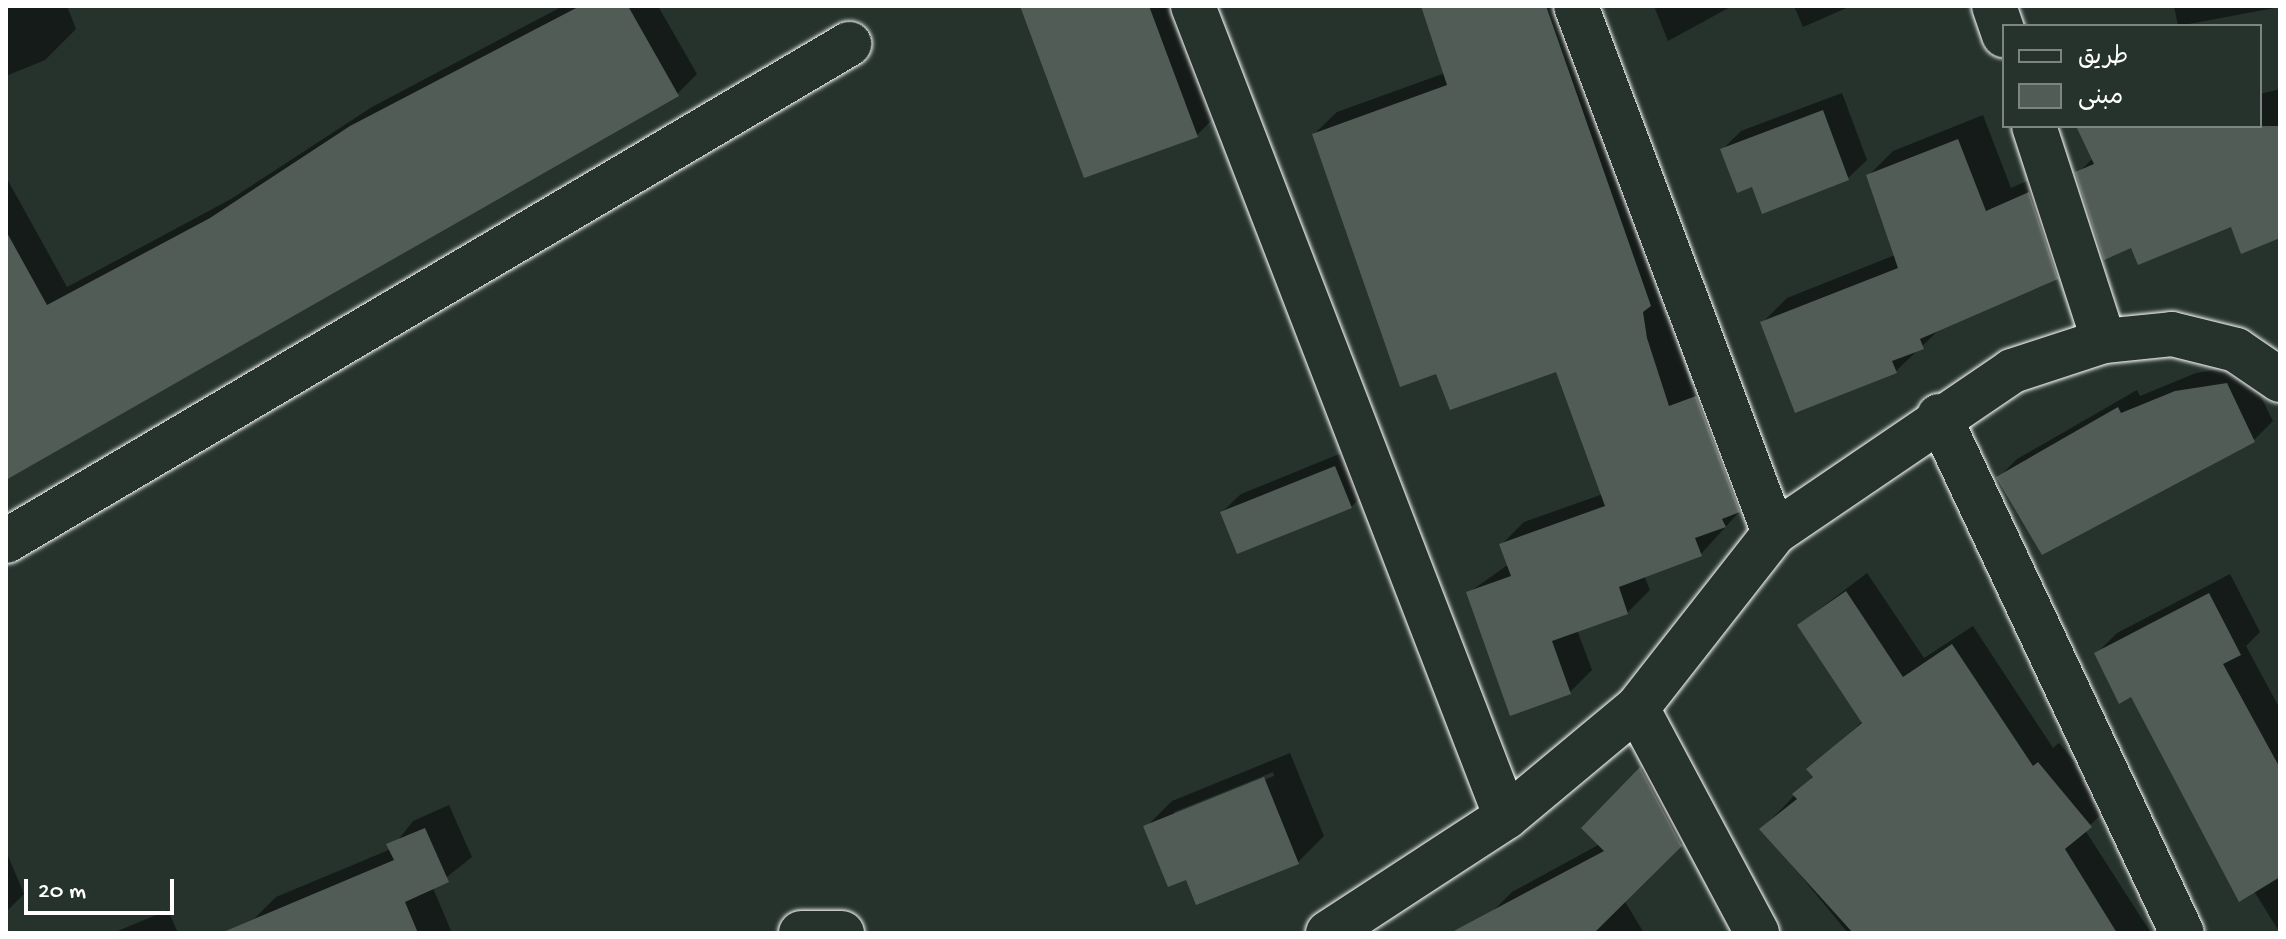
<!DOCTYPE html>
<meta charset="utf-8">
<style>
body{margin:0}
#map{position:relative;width:2286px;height:939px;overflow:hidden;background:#26332d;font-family:"Gochi Hand","Playpen Sans Arabic",sans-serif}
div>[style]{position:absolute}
.shadow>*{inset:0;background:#0007}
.building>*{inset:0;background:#515c57}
.roads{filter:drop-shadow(0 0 2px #fff) drop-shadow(0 0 2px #fff)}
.minor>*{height:44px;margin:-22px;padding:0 22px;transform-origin:22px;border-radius:22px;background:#26332d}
span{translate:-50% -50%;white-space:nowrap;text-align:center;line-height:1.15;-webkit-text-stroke:6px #26332d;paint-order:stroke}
.frame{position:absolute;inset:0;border:8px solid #fff;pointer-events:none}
.legend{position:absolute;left:2002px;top:24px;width:260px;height:104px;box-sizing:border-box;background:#26332d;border:2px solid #7d8581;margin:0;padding:10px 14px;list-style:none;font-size:24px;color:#fff}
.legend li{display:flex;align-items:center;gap:16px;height:40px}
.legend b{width:40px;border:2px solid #7d8581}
.scale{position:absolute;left:24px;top:879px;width:150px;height:36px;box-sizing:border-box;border:4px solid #fff;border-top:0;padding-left:10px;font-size:24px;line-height:28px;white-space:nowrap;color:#fff;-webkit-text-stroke:6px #26332d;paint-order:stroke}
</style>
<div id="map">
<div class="shadow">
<i style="clip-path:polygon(6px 6px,67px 6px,76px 29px,45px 60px,6px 76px)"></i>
<i style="clip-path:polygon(563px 6px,658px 6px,697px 74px,677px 94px,6px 480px,6px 177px,67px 287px,231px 199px,372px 107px)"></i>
<i style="clip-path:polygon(1023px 6px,1185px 6px,1223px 109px,1197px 135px)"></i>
<i style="clip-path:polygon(1423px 6px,1576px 6px,1691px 385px,1718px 375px,1761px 488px,1701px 554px,1644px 575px,1650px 590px,1627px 613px,1577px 630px,1592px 670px,1570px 692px,1468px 593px,1509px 564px,1502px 544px,1524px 522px,1603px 494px,1557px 369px,1438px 372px,1314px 134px,1337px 112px,1445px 73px)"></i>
<i style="clip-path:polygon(1654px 6px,1732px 6px,1668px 41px)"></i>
<i style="clip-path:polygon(1794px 6px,1851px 6px,1803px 27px)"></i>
<i style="clip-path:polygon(2174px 6px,2280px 6px,2280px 7px,2178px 26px)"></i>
<i style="clip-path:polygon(2280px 89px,2280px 236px,2232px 225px,2132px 245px,2078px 173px,2093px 158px,2078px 126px,2260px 126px,2260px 94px)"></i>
<i style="clip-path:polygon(1842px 93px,1867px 160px,1848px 178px,1753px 184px,1723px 149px,1741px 131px)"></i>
<i style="clip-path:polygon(1983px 115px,2011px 188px,2054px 169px,2081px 253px,2057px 278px,1942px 327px,1896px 371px,1762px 323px,1787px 298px,1895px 255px,1868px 176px,1893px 151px)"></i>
<i style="clip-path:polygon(2245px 365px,2273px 421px,2254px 440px,2042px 553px,1998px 478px,2017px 459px,2137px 390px,2140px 396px,2196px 373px)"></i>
<i style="clip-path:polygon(1354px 448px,1370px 488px,1351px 507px,1222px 512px,1241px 494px)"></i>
<i style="clip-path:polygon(1867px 573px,1924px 658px,1973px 626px,2053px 748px,2059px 743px,2111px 805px,2085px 830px,2151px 933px,1848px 933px,1762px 829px,1814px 775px,1809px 769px,1863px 721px,1799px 625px)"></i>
<i style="clip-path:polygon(2230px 574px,2260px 632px,2246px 646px,2280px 709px,2280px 933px,2132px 694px,2096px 654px,2117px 633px)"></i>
<i style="clip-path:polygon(1663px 748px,1703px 823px,1624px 900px,1644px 933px,1500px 933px,1490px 914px,1512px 892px,1600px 844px,1584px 828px)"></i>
<i style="clip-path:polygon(evenodd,1290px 753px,1324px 836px,1298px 862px,1187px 877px,1146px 827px,1172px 801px,1290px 753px,1273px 772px,1274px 776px,1174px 816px,1174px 812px,1273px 772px)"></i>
<i style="clip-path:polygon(449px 805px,472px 857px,433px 888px,452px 933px,257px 933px,252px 921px,276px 897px,391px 849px,413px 821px)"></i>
<i style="clip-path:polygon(6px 851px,24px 894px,6px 912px)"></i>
<i style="clip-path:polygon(168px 910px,178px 933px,113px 933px)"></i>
</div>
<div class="building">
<i style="clip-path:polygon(580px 6px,628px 6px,679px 96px,6px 480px,6px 231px,47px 305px,210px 218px,350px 126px)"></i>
<i style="clip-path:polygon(1020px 6px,1149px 6px,1198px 137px,1084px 178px)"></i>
<i style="clip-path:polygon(1421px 6px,1546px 6px,1651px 306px,1643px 312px,1647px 338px,1669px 406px,1696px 396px,1740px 512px,1722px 519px,1726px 527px,1695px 538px,1702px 556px,1619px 587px,1628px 614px,1552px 641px,1571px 694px,1510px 716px,1466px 592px,1511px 576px,1499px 544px,1605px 506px,1556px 372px,1450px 410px,1436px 374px,1400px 387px,1312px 134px,1447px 85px)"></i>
<i style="clip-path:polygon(1823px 110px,1849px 180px,1762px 214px,1752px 187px,1737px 193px,1720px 149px)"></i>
<i style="clip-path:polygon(2076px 126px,2280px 126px,2280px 238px,2241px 254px,2231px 227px,2138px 265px,2131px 248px,2104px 260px,2075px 172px,2094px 164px)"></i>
<i style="clip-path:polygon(1958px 139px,1986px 211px,2029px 192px,2058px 279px,1920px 339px,1924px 349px,1892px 361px,1897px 373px,1795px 413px,1760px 322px,1898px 268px,1866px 175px)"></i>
<i style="clip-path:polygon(2227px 383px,2255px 442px,2042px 555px,1996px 477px,2118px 407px,2121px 413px,2175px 391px)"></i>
<i style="clip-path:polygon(1335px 466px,1352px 508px,1237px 554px,1220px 512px)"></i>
<i style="clip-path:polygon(1846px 591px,1903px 677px,1952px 644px,2033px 766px,2038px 762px,2092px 827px,2065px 849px,2117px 933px,1853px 933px,1759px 829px,1797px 799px,1792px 794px,1813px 777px,1806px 769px,1862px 723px,1797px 625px)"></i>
<i style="clip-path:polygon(2209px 593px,2241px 655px,2223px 664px,2280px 768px,2280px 877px,2239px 902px,2131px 697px,2119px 704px,2094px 653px)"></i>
<i style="clip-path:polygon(1640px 767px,1682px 846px,1594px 933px,1450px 933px,1604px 851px,1581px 828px)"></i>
<i style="clip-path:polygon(1264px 777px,1299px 864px,1196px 905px,1186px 880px,1168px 887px,1143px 826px)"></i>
<i style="clip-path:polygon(425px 828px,449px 882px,405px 902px,418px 933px,221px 933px,394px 860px,386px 844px)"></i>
</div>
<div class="roads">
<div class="minor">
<i style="left:1193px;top:6px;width:869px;rotate:68.9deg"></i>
<i style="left:1576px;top:6px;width:563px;rotate:69.41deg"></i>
<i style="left:1994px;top:6px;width:31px;rotate:71deg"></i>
<i style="left:2034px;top:126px;width:226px;rotate:72deg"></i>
<i style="left:1939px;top:416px;width:571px;rotate:64.83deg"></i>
<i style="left:6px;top:541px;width:979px;rotate:-30.52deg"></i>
<i style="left:1637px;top:708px;width:255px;rotate:61.9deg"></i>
<i style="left:801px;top:933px;width:41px"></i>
<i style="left:1328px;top:933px;width:212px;rotate:-33.1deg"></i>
<i style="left:1506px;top:817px;width:170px;rotate:-39.8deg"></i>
<i style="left:1637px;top:708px;width:222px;rotate:-51.9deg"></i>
<i style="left:1774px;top:533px;width:288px;rotate:-34.2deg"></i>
<i style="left:2012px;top:371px;width:97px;rotate:-18.1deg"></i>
<i style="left:2104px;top:341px;width:68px;rotate:-5.9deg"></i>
<i style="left:2172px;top:334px;width:66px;rotate:14deg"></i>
<i style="left:2236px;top:350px;width:53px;rotate:34.3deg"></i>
</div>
</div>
<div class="frame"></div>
<ul class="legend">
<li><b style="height:10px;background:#26332d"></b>طريق</li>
<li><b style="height:22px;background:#515c57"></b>مبنى</li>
</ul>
<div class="scale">20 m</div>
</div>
